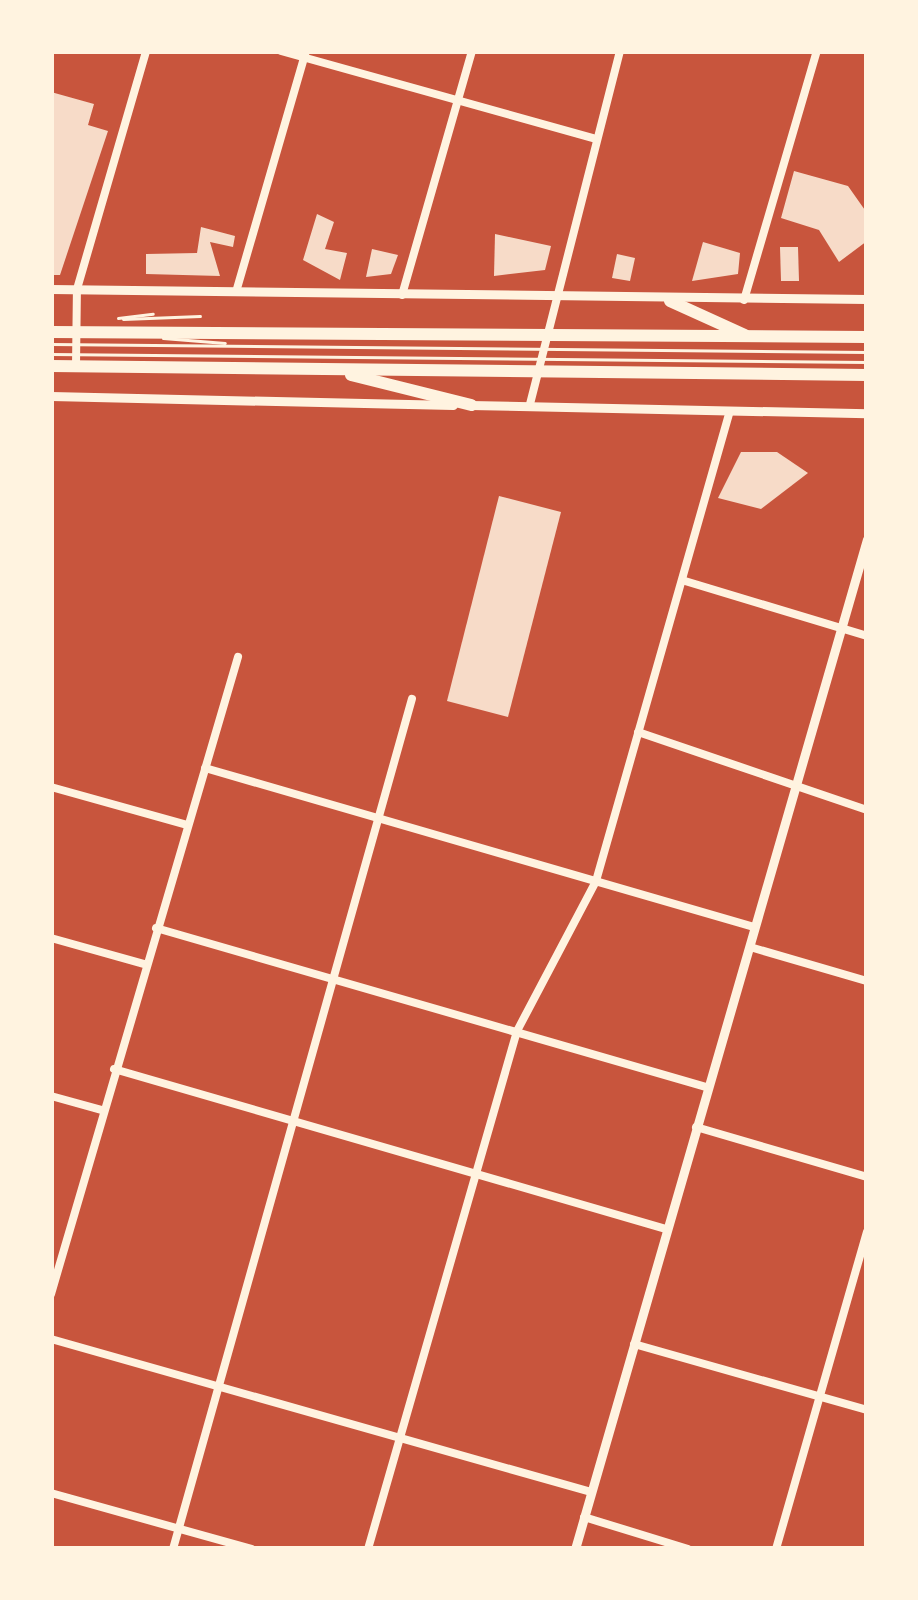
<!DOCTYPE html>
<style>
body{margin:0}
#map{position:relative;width:918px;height:1600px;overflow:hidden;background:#c8553d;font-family:Rubik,sans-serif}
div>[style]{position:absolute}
.building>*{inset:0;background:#f7dbc8}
.path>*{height:3px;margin:-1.5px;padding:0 1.5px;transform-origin:1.5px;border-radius:1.5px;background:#fff3e0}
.service>*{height:3px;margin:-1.5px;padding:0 1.5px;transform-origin:1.5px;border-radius:1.5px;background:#fff3e0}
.minor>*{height:8px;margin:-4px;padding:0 4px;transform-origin:4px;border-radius:4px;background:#fff3e0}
.tertiary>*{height:9px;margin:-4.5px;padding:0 4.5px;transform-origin:4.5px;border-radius:4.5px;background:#fff3e0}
.trunk>*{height:12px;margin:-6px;padding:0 6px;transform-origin:6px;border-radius:6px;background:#fff3e0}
span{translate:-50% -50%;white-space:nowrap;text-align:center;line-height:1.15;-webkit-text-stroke:9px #fff3e0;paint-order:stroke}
.frame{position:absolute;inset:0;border:54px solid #fff3e0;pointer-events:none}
</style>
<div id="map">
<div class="building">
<i style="clip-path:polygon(51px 92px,94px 104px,88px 125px,108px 131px,60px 275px,51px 275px)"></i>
<i style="clip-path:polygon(794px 171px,848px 186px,867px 213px,867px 241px,839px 262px,819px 230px,781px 218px)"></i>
<i style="clip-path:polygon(317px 214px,334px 222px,325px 249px,347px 253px,340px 280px,303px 260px)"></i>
<i style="clip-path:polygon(201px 227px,235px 236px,233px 247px,210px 242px,220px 276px,146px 274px,146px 254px,197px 253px)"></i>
<i style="clip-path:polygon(495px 234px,551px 246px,545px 270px,494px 276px)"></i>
<i style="clip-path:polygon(703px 242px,740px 253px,738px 274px,692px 281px)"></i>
<i style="clip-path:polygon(780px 247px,798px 247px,799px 281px,781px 281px)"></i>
<i style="clip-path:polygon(372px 249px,398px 255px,391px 274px,366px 277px)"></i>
<i style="clip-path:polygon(617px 254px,635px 258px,630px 281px,612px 278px)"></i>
<i style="clip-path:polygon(741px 452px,777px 452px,808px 473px,761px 509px,718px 498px)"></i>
<i style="clip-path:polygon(499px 496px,561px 512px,508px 717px,447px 701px)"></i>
</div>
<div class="path">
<i style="left:118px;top:318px;width:35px;rotate:-7deg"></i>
<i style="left:123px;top:319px;width:77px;rotate:-2.2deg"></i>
</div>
<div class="service">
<i style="left:163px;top:338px;width:62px;rotate:4.6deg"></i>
<i style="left:51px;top:344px;width:816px;rotate:0.56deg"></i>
<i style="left:51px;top:354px;width:816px;rotate:0.56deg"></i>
</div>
<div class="minor">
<i style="left:281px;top:51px;width:324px;rotate:15.6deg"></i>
<i style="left:236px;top:292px;width:251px;rotate:-73.8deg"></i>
<i style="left:402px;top:295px;width:254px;rotate:-74deg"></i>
<i style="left:744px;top:300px;width:259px;rotate:-73.7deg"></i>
<i style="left:76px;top:366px;width:77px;rotate:-89.3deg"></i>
<i style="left:77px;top:289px;width:248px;rotate:-73.8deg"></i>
<i style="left:530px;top:404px;width:364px;rotate:-75.7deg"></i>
<i style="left:685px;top:581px;width:190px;rotate:16.8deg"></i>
<i style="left:638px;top:732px;width:242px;rotate:18.8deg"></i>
<i style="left:205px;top:768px;width:572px;rotate:16.15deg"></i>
<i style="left:51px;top:787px;width:141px;rotate:15.6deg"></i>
<i style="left:156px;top:928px;width:573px;rotate:16.12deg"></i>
<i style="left:51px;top:938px;width:97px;rotate:15.6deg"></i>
<i style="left:750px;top:947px;width:122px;rotate:16.2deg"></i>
<i style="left:114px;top:1069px;width:575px;rotate:16.16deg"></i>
<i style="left:51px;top:1096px;width:53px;rotate:15.4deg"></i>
<i style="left:696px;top:1127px;width:178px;rotate:16.3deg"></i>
<i style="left:51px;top:1294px;width:664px;rotate:-73.64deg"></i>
<i style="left:51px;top:1339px;width:561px;rotate:15.82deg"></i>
<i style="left:634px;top:1344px;width:242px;rotate:15.8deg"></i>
<i style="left:51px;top:1493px;width:208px;rotate:15.6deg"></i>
<i style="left:584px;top:1517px;width:109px;rotate:17.1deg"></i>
<i style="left:173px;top:1549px;width:883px;rotate:-74.3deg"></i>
<i style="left:368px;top:1549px;width:539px;rotate:-73.95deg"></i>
<i style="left:517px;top:1031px;width:170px;rotate:-62.2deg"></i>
<i style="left:596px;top:881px;width:488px;rotate:-74.1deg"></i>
<i style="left:776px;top:1549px;width:330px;rotate:-74deg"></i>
</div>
<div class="tertiary">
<i style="left:51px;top:289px;width:816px;rotate:0.7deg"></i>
<i style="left:51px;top:396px;width:402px;rotate:1.3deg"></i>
<i style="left:470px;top:405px;width:397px;rotate:1.2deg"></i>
<i style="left:575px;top:1549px;width:1051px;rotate:-73.87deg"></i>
</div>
<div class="trunk">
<i style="left:670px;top:301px;width:82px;rotate:24.4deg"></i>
<i style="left:51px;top:332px;width:816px;rotate:0.35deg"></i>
<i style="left:51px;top:366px;width:816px;rotate:0.63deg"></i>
<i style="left:351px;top:375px;width:124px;rotate:14deg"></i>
</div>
<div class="frame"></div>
</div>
